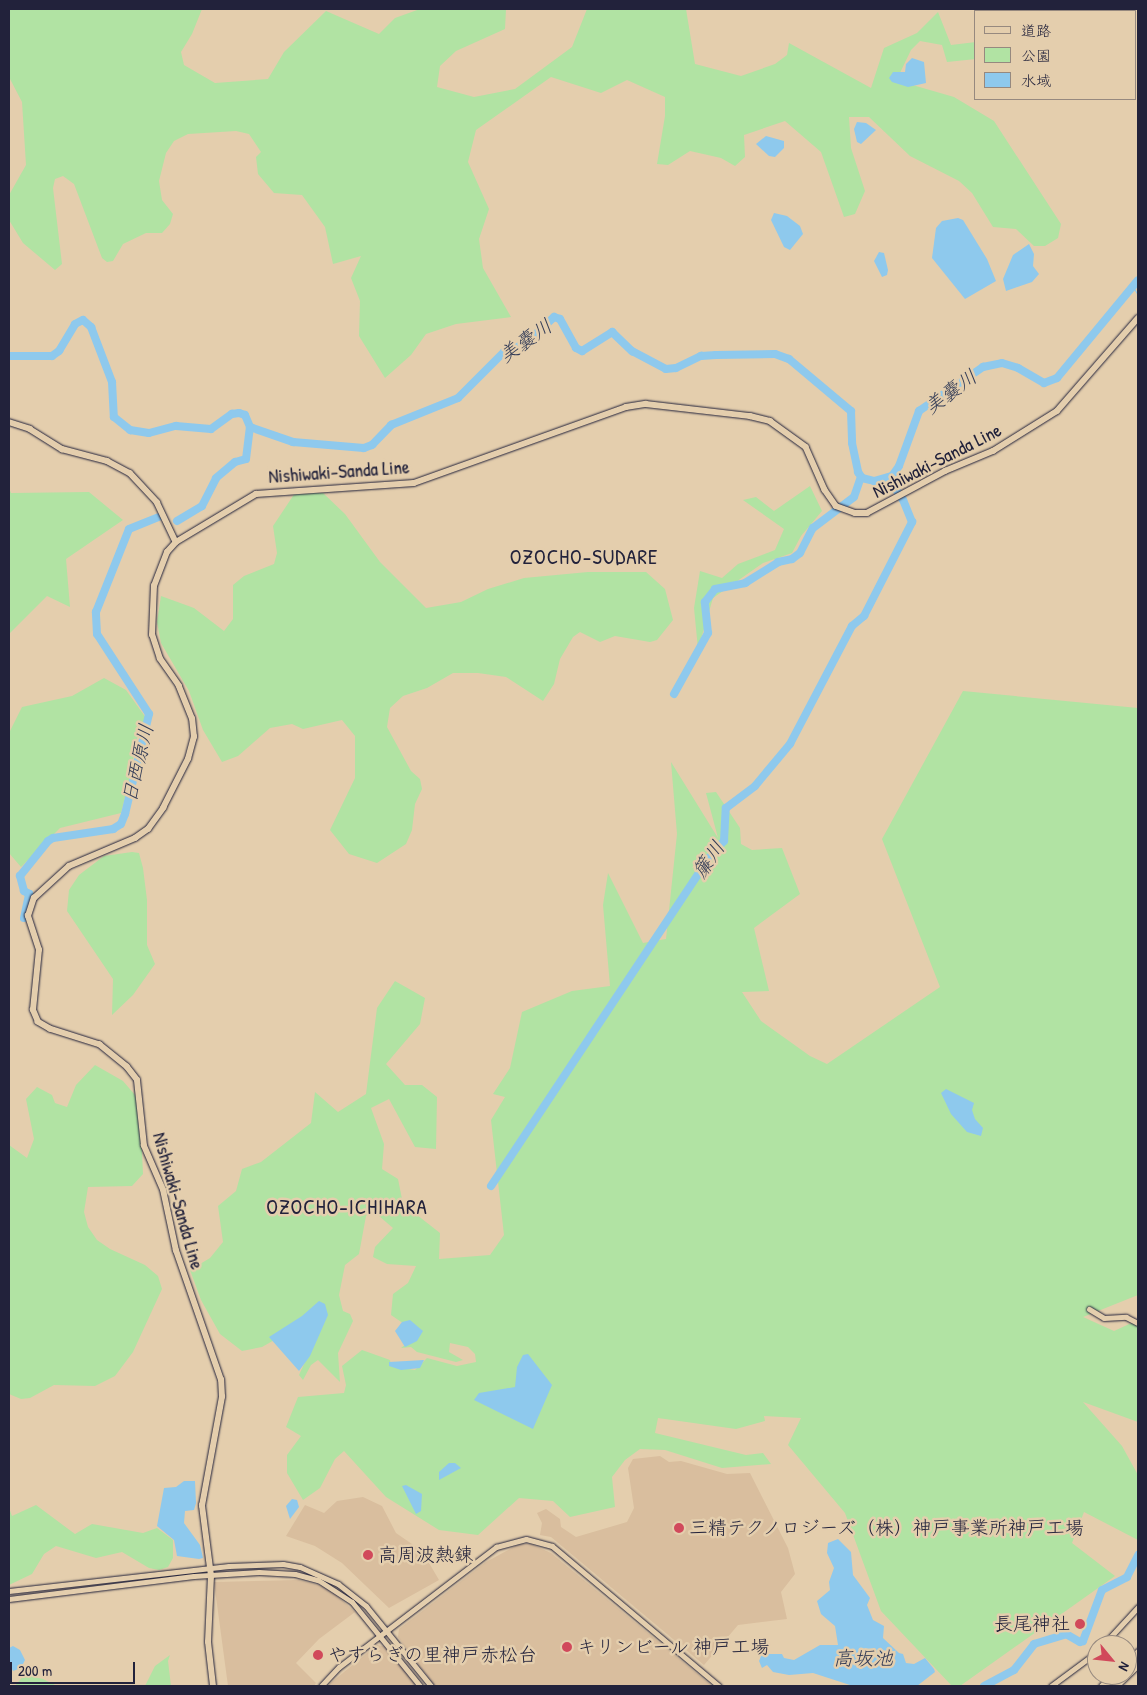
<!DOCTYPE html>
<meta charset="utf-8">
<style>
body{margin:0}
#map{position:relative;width:1147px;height:1695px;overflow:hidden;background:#e4cead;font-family:"Patrick Hand","Klee One",sans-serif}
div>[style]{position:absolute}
.built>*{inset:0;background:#d9be9e}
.green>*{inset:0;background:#b1e3a3}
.water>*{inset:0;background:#8ec9ed}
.stream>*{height:1px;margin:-0.5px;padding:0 0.5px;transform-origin:0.5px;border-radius:0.5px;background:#8ec9ed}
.river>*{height:8px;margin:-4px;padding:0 4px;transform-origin:4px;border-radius:4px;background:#8ec9ed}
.roads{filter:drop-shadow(0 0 1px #22223b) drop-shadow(0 0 1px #22223b)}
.secondary>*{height:5px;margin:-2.5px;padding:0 2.5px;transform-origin:2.5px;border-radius:2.5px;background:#e4cead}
.primary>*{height:5.5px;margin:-2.75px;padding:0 2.75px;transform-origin:2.75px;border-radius:2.75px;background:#e4cead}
.highway>*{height:7px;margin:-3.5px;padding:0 3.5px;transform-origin:3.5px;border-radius:3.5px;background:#e4cead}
.dots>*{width:14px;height:14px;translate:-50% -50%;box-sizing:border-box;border:2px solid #e4cead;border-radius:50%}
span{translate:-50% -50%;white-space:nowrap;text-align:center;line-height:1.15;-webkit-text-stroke:5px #e4cead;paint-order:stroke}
.street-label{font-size:19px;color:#22223b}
.poi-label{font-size:19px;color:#22223b}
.left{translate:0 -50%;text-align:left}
.right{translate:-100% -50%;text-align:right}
.water-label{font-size:20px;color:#323b56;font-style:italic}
.quarter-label{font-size:21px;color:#22223b;letter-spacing:1px}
.frame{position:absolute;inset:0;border:10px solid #22223b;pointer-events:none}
.legend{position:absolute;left:974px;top:10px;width:162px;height:90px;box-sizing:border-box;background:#e4cead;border:1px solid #96897f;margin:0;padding:6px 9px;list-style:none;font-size:15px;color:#22223b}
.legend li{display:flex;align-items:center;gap:10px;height:25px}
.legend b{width:25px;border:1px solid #96897f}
.north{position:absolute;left:1087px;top:1635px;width:50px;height:50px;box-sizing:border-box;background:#e4cead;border:1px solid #96897f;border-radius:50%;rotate:118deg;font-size:14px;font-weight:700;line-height:20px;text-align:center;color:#22223b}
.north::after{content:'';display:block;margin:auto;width:18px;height:22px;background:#d1495b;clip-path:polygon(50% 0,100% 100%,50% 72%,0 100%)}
.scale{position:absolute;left:10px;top:1662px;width:125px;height:22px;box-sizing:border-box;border:2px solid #22223b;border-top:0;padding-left:6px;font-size:15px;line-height:18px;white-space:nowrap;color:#22223b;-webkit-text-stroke:4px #e4cead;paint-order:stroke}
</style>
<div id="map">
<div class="built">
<i style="clip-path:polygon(660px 1456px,669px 1462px,681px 1461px,727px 1474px,750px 1473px,788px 1548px,795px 1574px,781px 1592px,787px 1619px,738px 1625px,704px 1665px,551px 1537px,540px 1535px,542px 1523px,537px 1513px,546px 1509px,560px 1519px,561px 1527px,576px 1537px,627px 1522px,634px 1508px,628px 1468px,633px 1459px)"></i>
<i style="clip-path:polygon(363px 1497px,382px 1506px,396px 1533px,422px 1551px,439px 1580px,389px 1608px,342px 1563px,315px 1546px,286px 1536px,305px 1505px,324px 1513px,337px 1501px)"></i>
<i style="clip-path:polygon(519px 1544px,531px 1544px,551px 1553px,712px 1686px,435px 1686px,398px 1637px,399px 1629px,486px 1562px)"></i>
<i style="clip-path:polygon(299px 1580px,327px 1587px,355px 1612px,319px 1639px,296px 1663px,316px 1683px,314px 1686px,228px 1686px,214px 1582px)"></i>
<i style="clip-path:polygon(377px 1645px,387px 1647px,416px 1686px,327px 1686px)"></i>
</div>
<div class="green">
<i style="clip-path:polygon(9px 9px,202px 9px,192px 34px,181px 52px,184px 65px,215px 83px,268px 79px,284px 52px,326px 11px,379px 34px,395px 18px,420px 9px,506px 9px,505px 29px,456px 51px,440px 66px,437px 87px,474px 97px,515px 89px,572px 47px,587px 9px,686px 9px,695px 64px,741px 76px,775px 64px,787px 55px,789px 43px,871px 88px,884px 48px,917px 33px,938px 12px,951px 45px,976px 42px,976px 59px,947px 62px,942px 45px,920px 41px,911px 50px,899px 75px,909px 84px,954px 97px,994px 121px,1061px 224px,1058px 238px,1045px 246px,1034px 246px,1016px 229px,993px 227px,972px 193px,959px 181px,910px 156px,869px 117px,849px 117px,851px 148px,865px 191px,855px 214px,844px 217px,821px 152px,785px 121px,744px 135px,745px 157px,735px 166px,721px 158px,690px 151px,668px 165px,657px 164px,665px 116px,665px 97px,627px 80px,601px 93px,551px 77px,476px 130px,468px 162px,489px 209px,479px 239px,483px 268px,511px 317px,456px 324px,426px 334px,411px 355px,385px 378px,359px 336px,360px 301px,351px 278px,361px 256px,333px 264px,325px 227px,302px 195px,274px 193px,258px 174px,256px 157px,261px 152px,249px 134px,236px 131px,188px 134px,174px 141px,166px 153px,159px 181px,162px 200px,173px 214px,170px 224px,162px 233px,146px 233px,123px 244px,113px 261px,107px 262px,102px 258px,74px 184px,63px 176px,55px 179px,53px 188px,62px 264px,55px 270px,23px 243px,9px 220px,9px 195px,26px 165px,22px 102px,9px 77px)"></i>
<i style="clip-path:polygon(1024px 9px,1116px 9px,1112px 11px)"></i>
<i style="clip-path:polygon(810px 486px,822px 511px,801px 536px,792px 553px,763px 563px,713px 598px,698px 649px,694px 608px,700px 571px,722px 578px,738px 564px,775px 550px,784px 529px,743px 500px,756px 497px,774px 511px)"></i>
<i style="clip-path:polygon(9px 488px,11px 493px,89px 492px,123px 520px,66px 559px,70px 607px,47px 596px,9px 634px)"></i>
<i style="clip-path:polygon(295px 493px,323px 493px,345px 514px,380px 562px,426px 608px,461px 602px,488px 589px,524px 578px,588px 572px,646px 572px,665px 589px,673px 620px,657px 640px,650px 642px,615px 636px,600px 642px,580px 632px,573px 637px,560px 659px,554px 684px,543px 701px,506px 677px,478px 673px,453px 673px,427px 688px,403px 696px,390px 708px,387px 727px,411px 771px,420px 779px,422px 789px,415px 804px,412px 830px,406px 844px,377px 863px,349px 854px,330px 830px,355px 778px,355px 736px,342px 720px,303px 729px,292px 724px,270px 728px,238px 756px,222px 762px,203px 730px,189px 691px,161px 643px,157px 622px,161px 596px,194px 608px,224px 631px,233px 619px,233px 585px,244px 576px,274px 564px,277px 553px,273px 526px)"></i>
<i style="clip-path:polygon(104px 678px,126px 690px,146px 718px,135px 743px,132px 769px,121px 813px,60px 828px,21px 867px,9px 853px,9px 733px,22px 707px,72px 696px)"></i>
<i style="clip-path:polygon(963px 691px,1138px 708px,1138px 1295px,1083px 1317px,1114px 1331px,1138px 1320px,1138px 1422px,1083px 1402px,1122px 1446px,1138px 1475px,1138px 1540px,1084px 1512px,1072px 1543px,1115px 1576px,960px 1686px,952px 1686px,881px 1611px,845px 1513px,788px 1445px,801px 1418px,764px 1416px,765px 1421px,736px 1429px,658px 1418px,655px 1433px,746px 1455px,763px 1453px,771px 1464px,722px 1468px,665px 1450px,640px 1449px,625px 1460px,612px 1477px,615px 1507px,570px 1517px,553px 1501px,519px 1498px,478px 1535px,439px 1530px,386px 1497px,344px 1451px,335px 1459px,320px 1488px,303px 1500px,287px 1473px,287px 1455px,301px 1436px,286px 1427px,298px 1397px,344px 1393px,346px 1385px,342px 1366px,362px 1350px,390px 1360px,391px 1366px,415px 1370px,427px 1358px,457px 1366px,476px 1362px,475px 1354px,468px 1347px,450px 1343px,449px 1352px,463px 1360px,456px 1362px,417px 1352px,411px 1347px,401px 1348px,419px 1334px,391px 1315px,393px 1294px,408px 1283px,416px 1266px,387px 1264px,373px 1257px,375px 1247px,393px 1228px,373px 1211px,366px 1216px,359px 1254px,345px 1265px,339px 1295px,343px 1311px,350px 1314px,353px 1321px,338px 1353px,340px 1382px,318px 1360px,311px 1365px,303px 1380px,299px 1375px,323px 1323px,292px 1330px,262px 1347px,242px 1351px,220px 1334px,201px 1300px,190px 1270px,210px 1258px,223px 1242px,218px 1206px,236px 1191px,242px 1169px,261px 1162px,311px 1123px,315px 1092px,338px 1112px,366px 1094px,377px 1008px,395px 981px,425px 998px,420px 1024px,386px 1064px,405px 1085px,422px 1085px,437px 1097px,436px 1149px,415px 1147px,389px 1099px,371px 1108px,384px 1144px,382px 1169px,398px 1179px,403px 1204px,440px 1233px,439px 1259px,490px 1255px,504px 1235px,491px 1120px,505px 1097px,493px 1094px,510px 1068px,522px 1012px,572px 991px,610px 986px,603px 905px,608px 873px,643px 943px,666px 939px,677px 834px,671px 762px,718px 838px,706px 793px,716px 792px,740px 828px,741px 844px,752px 850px,782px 848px,800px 894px,754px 928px,769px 991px,742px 992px,761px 1021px,810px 1056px,827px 1064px,940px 987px,882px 839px)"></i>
<i style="clip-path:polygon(132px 852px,139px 853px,143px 868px,147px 900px,147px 945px,155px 964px,133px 995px,112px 1015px,113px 979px,67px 911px,69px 890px,79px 875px,104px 856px)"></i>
<i style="clip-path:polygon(95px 1065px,123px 1081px,135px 1095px,140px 1109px,143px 1174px,132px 1186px,88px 1187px,84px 1212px,88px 1227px,97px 1240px,110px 1249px,145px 1265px,158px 1276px,162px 1289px,133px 1352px,115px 1376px,95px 1386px,54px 1385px,30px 1398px,21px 1399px,9px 1394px,9px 1145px,27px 1158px,34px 1139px,26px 1099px,37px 1087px,52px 1095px,55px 1103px,67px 1107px,76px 1085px)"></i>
<i style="clip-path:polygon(36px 1505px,75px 1534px,92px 1524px,143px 1533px,157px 1528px,173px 1540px,173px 1558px,168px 1567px,159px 1570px,149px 1568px,122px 1552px,96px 1558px,56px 1546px,44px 1554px,32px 1574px,9px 1585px,9px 1508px,12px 1516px)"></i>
<i style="clip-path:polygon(170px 1655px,168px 1661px,171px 1686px,145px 1686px,155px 1666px)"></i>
<i style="clip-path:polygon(24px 1675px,43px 1679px,57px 1686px,15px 1686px)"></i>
</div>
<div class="water">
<i style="clip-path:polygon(912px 58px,924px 62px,926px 83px,908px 87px,892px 82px,889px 78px,893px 72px,905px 72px,906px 64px)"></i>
<i style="clip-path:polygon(857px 122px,866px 123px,876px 130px,861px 144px,857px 142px,854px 129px)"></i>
<i style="clip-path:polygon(766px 136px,784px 141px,784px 148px,775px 157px,769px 156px,756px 144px)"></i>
<i style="clip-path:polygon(774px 213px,787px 216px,800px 226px,803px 234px,790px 250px,784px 247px,771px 220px)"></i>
<i style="clip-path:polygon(958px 218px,963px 220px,987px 259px,996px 281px,965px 299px,932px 258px,936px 228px,942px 221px)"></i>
<i style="clip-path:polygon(1029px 244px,1034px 254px,1033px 266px,1039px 274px,1032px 282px,1006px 291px,1003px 279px,1013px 255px)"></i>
<i style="clip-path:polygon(879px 252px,884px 253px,888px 270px,887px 275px,882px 277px,874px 261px)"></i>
<i style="clip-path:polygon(946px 1089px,974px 1103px,972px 1110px,975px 1119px,983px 1128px,981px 1136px,967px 1132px,951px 1114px,941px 1093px)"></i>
<i style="clip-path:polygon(319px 1301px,325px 1304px,328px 1315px,310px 1356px,299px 1371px,269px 1337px,302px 1316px)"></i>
<i style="clip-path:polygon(410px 1320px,423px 1331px,417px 1341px,405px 1347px,395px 1331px,402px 1322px)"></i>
<i style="clip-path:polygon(528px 1354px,552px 1385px,533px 1429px,474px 1400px,479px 1393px,515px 1387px,517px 1367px,523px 1355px)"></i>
<i style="clip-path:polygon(424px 1360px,420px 1368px,401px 1370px,389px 1366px,389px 1362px)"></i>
<i style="clip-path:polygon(449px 1463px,455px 1463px,461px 1468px,439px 1480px,439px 1472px)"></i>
<i style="clip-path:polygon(184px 1481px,195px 1481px,196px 1503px,194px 1510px,185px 1511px,184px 1523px,200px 1545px,203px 1558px,199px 1559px,177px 1556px,174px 1540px,157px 1526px,164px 1488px,176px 1487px)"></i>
<i style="clip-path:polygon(406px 1485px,422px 1494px,421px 1511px,416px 1514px,402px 1486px)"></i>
<i style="clip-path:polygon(292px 1499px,297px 1500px,299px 1507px,290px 1519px,286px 1506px)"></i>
<i style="clip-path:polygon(838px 1539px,851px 1552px,853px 1575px,870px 1598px,867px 1605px,873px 1620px,884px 1626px,883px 1638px,899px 1653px,903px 1654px,906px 1663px,914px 1664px,925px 1658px,934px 1669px,935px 1672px,917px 1686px,853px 1686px,813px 1673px,789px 1675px,773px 1672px,767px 1665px,762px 1668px,759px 1661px,762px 1654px,782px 1654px,784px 1658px,794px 1660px,820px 1645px,838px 1645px,835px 1626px,821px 1614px,817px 1601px,830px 1590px,829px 1582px,834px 1568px,827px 1553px,828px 1543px)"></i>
<i style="clip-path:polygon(13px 1646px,20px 1650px,25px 1660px,21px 1668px,13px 1671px,9px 1663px,9px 1648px)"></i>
</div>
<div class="stream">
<i style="left:1133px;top:287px;width:9px;rotate:58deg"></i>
</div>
<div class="river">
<i style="left:9px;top:356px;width:43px"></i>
<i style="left:52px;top:356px;width:9px;rotate:-36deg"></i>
<i style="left:59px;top:351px;width:31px;rotate:-59deg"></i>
<i style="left:75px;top:324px;width:9px;rotate:-27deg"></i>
<i style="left:83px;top:320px;width:11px;rotate:41deg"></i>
<i style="left:91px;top:327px;width:59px;rotate:69.1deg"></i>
<i style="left:112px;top:382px;width:35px;rotate:87deg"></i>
<i style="left:114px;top:417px;width:21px;rotate:39deg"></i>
<i style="left:130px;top:430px;width:19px;rotate:9deg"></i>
<i style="left:149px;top:433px;width:28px;rotate:-15deg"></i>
<i style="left:176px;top:426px;width:35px;rotate:5deg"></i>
<i style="left:211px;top:429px;width:26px;rotate:-36deg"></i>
<i style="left:232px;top:414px;width:7px;rotate:-8deg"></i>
<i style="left:239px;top:413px;width:6px;rotate:18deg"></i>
<i style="left:245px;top:415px;width:13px;rotate:67deg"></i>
<i style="left:250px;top:427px;width:46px;rotate:19.2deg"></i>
<i style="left:293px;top:442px;width:71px;rotate:4.8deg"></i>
<i style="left:364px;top:448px;width:9px;rotate:-21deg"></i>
<i style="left:372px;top:445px;width:28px;rotate:-46deg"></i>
<i style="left:391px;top:425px;width:72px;rotate:-21.9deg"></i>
<i style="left:458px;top:398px;width:65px;rotate:-45deg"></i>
<i style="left:504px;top:352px;width:22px;rotate:-21deg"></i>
<i style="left:525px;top:344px;width:40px;rotate:-43deg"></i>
<i style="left:554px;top:317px;width:6px;rotate:18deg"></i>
<i style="left:560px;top:319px;width:33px;rotate:61deg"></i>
<i style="left:576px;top:348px;width:7px;rotate:27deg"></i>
<i style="left:582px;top:351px;width:36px;rotate:-32deg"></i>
<i style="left:612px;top:332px;width:28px;rotate:44deg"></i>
<i style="left:632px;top:351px;width:38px;rotate:28deg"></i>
<i style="left:666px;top:369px;width:10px;rotate:-6deg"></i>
<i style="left:676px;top:368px;width:28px;rotate:-26deg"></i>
<i style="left:701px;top:356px;width:15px;rotate:-4deg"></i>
<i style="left:716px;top:355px;width:59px;rotate:-1deg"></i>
<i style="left:775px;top:354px;width:15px;rotate:20deg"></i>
<i style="left:789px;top:359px;width:81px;rotate:40deg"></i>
<i style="left:851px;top:411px;width:32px;rotate:88deg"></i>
<i style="left:852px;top:443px;width:30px;rotate:78deg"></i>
<i style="left:858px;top:472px;width:7px;rotate:56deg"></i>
<i style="left:862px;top:478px;width:12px;rotate:14deg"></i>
<i style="left:874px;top:481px;width:19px;rotate:-16deg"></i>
<i style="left:892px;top:476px;width:12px;rotate:-55deg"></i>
<i style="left:899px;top:466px;width:59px;rotate:-70deg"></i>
<i style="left:919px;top:411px;width:78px;rotate:-34.5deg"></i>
<i style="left:983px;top:367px;width:19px;rotate:-12deg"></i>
<i style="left:1002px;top:363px;width:17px;rotate:17deg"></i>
<i style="left:1018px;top:368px;width:30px;rotate:30deg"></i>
<i style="left:1044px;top:383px;width:14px;rotate:-21deg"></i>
<i style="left:1057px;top:378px;width:127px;rotate:-50.4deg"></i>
<i style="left:177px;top:521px;width:29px;rotate:-31deg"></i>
<i style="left:202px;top:506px;width:31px;rotate:-63deg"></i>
<i style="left:216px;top:478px;width:25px;rotate:-40deg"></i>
<i style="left:235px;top:462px;width:11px;rotate:-15deg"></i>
<i style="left:246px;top:459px;width:32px;rotate:-83deg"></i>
<i style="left:674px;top:694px;width:70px;rotate:-60.9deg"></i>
<i style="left:708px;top:633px;width:31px;rotate:-96deg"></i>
<i style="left:705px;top:602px;width:16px;rotate:-52deg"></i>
<i style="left:715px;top:589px;width:31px;rotate:-11deg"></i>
<i style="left:745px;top:583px;width:39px;rotate:-32deg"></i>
<i style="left:778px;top:562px;width:14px;rotate:-12deg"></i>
<i style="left:792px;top:559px;width:10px;rotate:-37deg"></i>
<i style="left:800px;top:553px;width:28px;rotate:-63deg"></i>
<i style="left:813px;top:528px;width:51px;rotate:-37.1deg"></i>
<i style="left:854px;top:497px;width:21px;rotate:-71deg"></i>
<i style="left:24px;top:918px;width:25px;rotate:-78deg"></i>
<i style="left:29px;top:894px;width:6px;rotate:-149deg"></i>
<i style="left:24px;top:891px;width:16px;rotate:-105deg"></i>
<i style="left:20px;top:876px;width:45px;rotate:-51.3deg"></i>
<i style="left:48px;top:841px;width:6px;rotate:-31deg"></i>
<i style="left:53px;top:838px;width:61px;rotate:-8.5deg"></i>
<i style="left:113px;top:829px;width:9px;rotate:-32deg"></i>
<i style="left:121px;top:824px;width:11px;rotate:-68deg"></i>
<i style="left:125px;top:814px;width:103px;rotate:-76.5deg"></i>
<i style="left:149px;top:714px;width:95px;rotate:-123deg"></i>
<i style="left:97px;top:634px;width:22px;rotate:-93deg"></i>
<i style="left:96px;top:612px;width:89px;rotate:-68.3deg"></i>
<i style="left:129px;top:529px;width:31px;rotate:-22deg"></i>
<i style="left:491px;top:1186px;width:394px;rotate:-56.4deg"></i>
<i style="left:709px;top:858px;width:23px;rotate:-49deg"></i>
<i style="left:724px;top:841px;width:33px;rotate:-87deg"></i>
<i style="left:726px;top:808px;width:36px;rotate:-37deg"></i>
<i style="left:755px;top:786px;width:55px;rotate:-50.2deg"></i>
<i style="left:790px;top:744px;width:133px;rotate:-62.3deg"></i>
<i style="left:852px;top:626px;width:16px;rotate:-40deg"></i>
<i style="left:864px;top:616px;width:106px;rotate:-62.9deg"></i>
<i style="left:912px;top:522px;width:24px;rotate:-112deg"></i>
<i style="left:903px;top:500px;width:27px;rotate:-124deg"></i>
<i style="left:984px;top:1686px;width:34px;rotate:-28deg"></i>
<i style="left:1014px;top:1670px;width:33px;rotate:-52deg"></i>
<i style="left:1034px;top:1644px;width:34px;rotate:-17deg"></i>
<i style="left:1066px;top:1634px;width:16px;rotate:30deg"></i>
<i style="left:1080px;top:1642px;width:3px;rotate:-18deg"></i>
<i style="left:1083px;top:1641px;width:54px;rotate:-69.6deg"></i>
<i style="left:1102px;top:1590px;width:28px;rotate:-27deg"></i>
<i style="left:1127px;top:1577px;width:25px;rotate:-63deg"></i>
</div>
<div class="roads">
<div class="secondary">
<i style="left:1089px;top:1309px;width:17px;rotate:31deg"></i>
<i style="left:1104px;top:1318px;width:22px;rotate:-3deg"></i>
<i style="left:1126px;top:1317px;width:13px;rotate:27deg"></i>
<i style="left:9px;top:1591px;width:221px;rotate:-6.5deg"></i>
<i style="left:229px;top:1566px;width:54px;rotate:-2.1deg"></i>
<i style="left:283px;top:1564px;width:17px;rotate:10deg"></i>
<i style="left:300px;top:1567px;width:42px;rotate:24.1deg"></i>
<i style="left:338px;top:1584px;width:36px;rotate:38deg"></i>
<i style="left:366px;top:1606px;width:103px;rotate:50.9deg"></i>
<i style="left:9px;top:1599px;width:186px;rotate:-7.1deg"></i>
<i style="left:194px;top:1576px;width:65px;rotate:-3.5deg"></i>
<i style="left:259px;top:1572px;width:36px;rotate:3deg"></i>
<i style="left:295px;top:1574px;width:24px;rotate:15deg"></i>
<i style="left:318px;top:1580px;width:40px;rotate:32.9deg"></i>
<i style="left:352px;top:1602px;width:108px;rotate:51deg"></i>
<i style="left:1103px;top:1645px;width:52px;rotate:-47.4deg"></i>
<i style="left:321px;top:1686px;width:26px;rotate:-47deg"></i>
<i style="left:339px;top:1667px;width:198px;rotate:-37.4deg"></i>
<i style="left:496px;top:1547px;width:31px;rotate:-15deg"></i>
<i style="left:526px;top:1539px;width:27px;rotate:15deg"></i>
<i style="left:552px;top:1546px;width:218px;rotate:40deg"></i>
<i style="left:1051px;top:1686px;width:57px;rotate:-36.5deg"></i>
</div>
<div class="primary">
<i style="left:9px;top:422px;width:22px;rotate:18deg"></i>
<i style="left:30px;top:429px;width:38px;rotate:32deg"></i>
<i style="left:62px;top:449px;width:47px;rotate:14.9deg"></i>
<i style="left:107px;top:461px;width:26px;rotate:28deg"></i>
<i style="left:130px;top:473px;width:40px;rotate:47deg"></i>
<i style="left:157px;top:502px;width:44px;rotate:64.6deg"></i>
<i style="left:213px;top:1686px;width:44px;rotate:-96.5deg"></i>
<i style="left:208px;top:1642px;width:66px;rotate:-87.4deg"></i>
<i style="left:211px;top:1576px;width:71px;rotate:-97.3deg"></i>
<i style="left:202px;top:1506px;width:111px;rotate:-79.6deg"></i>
<i style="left:222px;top:1397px;width:17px;rotate:-93deg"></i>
<i style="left:221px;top:1380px;width:137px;rotate:-109.2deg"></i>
<i style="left:176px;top:1251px;width:62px;rotate:-102deg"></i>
<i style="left:163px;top:1190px;width:48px;rotate:-113.4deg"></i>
<i style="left:144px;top:1146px;width:66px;rotate:-96.1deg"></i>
<i style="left:137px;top:1080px;width:16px;rotate:-128deg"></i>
<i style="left:127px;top:1067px;width:35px;rotate:-141deg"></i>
<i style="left:100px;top:1045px;width:52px;rotate:-162.3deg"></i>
<i style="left:50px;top:1029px;width:14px;rotate:-150deg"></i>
<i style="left:38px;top:1022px;width:13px;rotate:-113deg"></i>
<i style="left:33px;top:1010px;width:60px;rotate:-84.3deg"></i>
<i style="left:39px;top:950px;width:36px;rotate:-108deg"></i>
<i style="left:28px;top:916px;width:19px;rotate:-72deg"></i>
<i style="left:34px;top:898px;width:47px;rotate:-42.4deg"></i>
<i style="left:69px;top:866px;width:72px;rotate:-23deg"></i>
<i style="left:135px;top:838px;width:16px;rotate:-35deg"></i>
<i style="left:148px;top:829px;width:26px;rotate:-54deg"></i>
<i style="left:163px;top:808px;width:55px;rotate:-63deg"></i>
<i style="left:188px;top:759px;width:23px;rotate:-75deg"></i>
<i style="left:194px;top:737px;width:18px;rotate:-96deg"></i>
<i style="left:192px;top:719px;width:35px;rotate:-112deg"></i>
<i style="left:179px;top:686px;width:33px;rotate:-125deg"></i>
<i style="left:160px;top:659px;width:25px;rotate:-108deg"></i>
<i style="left:152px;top:635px;width:49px;rotate:-87.7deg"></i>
<i style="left:154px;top:586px;width:36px;rotate:-69deg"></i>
<i style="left:167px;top:552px;width:13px;rotate:-48deg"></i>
<i style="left:176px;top:542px;width:93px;rotate:-31deg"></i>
<i style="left:256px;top:494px;width:158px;rotate:-4deg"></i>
<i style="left:414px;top:483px;width:225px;rotate:-19.7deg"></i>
<i style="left:626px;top:407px;width:20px;rotate:-9deg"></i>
<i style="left:646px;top:404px;width:105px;rotate:6.6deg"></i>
<i style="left:750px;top:416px;width:21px;rotate:14deg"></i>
<i style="left:770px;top:421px;width:44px;rotate:35.8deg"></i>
<i style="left:806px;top:447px;width:47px;rotate:66.2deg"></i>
<i style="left:825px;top:490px;width:19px;rotate:55deg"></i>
<i style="left:836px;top:506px;width:20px;rotate:20deg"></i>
<i style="left:855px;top:513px;width:12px"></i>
<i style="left:867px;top:513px;width:89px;rotate:-28.3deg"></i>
<i style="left:945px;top:471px;width:52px;rotate:-22.6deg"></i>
<i style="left:993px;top:451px;width:75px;rotate:-32deg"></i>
<i style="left:1057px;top:411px;width:123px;rotate:-48.9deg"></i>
</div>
<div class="highway">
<i style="left:1127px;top:1663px;width:16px;rotate:-45deg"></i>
<i style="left:1102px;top:1686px;width:16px;rotate:-43deg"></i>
<i style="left:1115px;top:1686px;width:32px;rotate:-44deg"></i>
</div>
</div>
<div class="dots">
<i style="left:679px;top:1528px;background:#d1495b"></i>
<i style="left:368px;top:1555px;background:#d1495b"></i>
<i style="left:1080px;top:1624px;background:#d1495b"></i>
<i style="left:567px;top:1647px;background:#d1495b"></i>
<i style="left:318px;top:1655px;background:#d1495b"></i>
</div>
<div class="street-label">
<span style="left:937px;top:461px;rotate:-27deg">Nishiwaki-Sanda Line</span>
<span style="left:339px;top:472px;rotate:-4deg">Nishiwaki-Sanda Line</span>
<span style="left:178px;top:1201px;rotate:74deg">Nishiwaki-Sanda Line</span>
</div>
<div class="poi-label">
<span class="left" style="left:689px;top:1528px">三精テクノロジーズ（株）神戸事業所神戸工場</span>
<span class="left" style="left:378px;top:1555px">高周波熱錬</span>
<span class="right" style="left:1070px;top:1624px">長尾神社</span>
<span class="left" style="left:577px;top:1647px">キリンビール 神戸工場</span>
<span class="left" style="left:328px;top:1655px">やすらぎの里神戸赤松台</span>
</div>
<div class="water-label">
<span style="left:525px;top:340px;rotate:-35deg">美嚢川</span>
<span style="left:950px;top:391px;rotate:-36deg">美嚢川</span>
<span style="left:137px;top:763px;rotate:-77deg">日西原川</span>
<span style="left:708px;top:859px;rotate:-56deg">簾川</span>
<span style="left:863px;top:1657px">高坂池</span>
</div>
<div class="quarter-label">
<span style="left:584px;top:557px">OZOCHO-SUDARE</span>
<span style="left:347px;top:1207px">OZOCHO-ICHIHARA</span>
</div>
<div class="frame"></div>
<ul class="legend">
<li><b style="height:6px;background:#e4cead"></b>道路</li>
<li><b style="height:14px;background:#b1e3a3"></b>公園</li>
<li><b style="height:14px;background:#8ec9ed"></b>水域</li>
</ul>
<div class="north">N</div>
<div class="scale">200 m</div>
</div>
